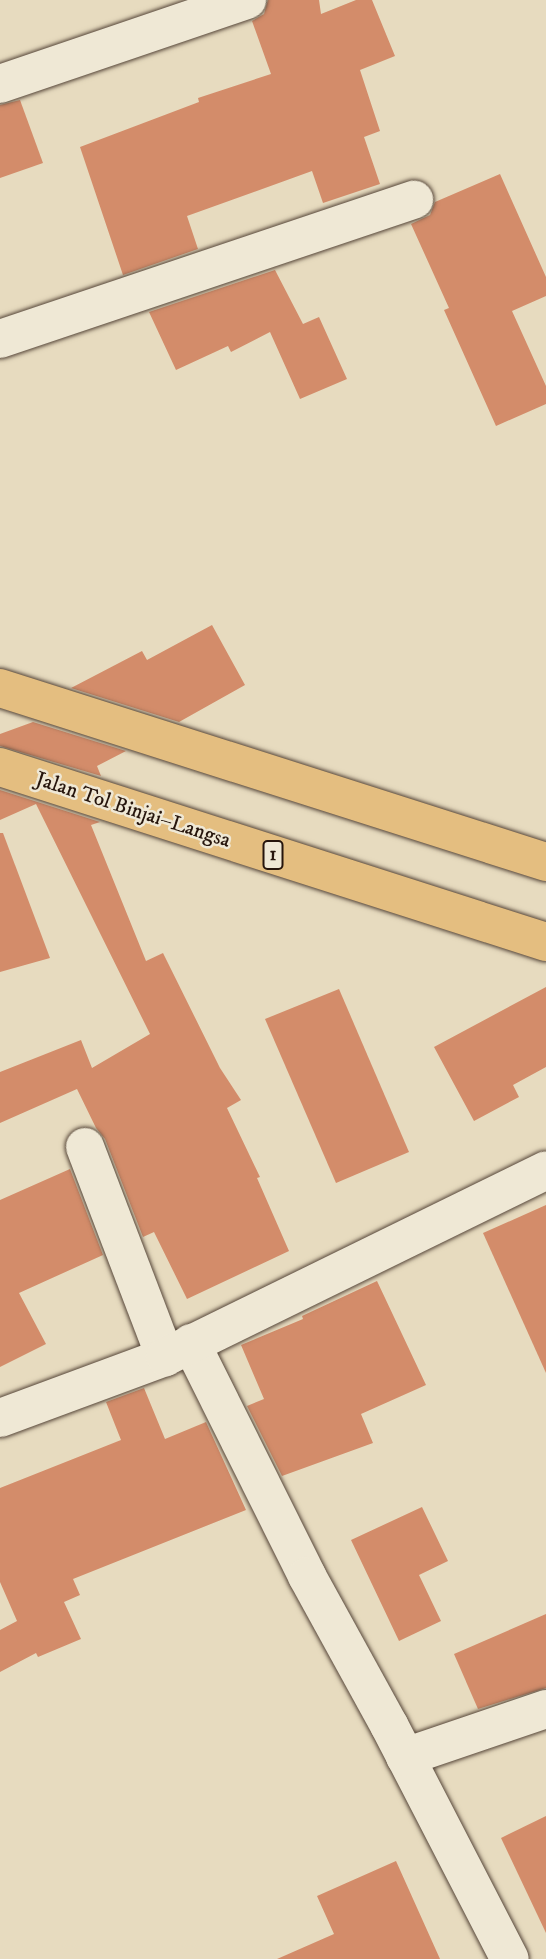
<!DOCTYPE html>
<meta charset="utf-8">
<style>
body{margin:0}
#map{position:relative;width:546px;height:1959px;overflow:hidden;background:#e7dbbf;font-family:"IM FELL DW Pica",serif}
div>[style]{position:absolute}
.building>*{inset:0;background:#d38c6a}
.roads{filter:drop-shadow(0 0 2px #564639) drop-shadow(0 0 2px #564639)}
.minor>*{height:38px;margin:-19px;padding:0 19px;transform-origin:19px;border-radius:19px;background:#efe8d5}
.highway>*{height:38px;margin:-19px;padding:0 19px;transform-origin:19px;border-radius:19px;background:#e4be80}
span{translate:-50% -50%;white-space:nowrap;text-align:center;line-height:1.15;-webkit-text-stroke:5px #efe8d5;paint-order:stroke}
.shield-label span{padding:2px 5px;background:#efe8d5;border:2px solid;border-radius:5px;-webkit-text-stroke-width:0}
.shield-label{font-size:19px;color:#26150c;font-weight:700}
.street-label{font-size:21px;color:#26150c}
</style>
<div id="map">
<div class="building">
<i style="clip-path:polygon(268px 0,319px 0,321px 14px,356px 0,372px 0,395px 56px,360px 70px,380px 131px,364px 137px,380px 184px,323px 203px,312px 171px,187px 216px,198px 249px,123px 275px,80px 147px,199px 102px,198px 98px,271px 74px,252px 21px,264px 14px)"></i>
<i style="clip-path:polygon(20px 100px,43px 163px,0 178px,0 105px)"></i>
<i style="clip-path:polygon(500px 174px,546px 277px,546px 296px,512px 311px,546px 386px,546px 404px,496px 426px,444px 310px,449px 308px,411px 224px,430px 215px,435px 202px)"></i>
<i style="clip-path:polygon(275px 270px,303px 324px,319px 317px,347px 379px,300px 399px,270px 332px,231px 352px,228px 346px,176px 370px,149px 312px)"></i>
<i style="clip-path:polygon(212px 625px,245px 685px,179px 722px,71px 688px,142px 651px,147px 660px)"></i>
<i style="clip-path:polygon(33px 722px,126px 751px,97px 766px,101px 776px,0 746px,0 734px)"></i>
<i style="clip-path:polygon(0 790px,100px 822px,91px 825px,146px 961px,163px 953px,220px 1068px,241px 1100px,227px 1108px,260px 1177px,257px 1178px,289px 1251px,187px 1299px,154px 1232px,143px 1237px,105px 1139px,96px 1128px,77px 1089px,0 1123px,0 1072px,81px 1040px,92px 1068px,150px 1034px,36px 804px,0 820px)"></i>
<i style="clip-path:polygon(0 833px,3px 833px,50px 958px,0 972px)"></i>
<i style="clip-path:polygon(546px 987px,546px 1067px,513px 1085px,519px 1097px,474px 1121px,434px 1047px)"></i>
<i style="clip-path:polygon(339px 989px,409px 1152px,336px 1183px,265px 1019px)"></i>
<i style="clip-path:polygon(70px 1169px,103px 1255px,19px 1293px,46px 1344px,0 1367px,0 1200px)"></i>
<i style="clip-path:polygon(546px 1205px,546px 1373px,483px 1233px)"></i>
<i style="clip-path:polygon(377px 1281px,426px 1385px,361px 1414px,373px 1443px,282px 1476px,247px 1406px,264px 1399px,241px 1345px,303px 1319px,302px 1316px)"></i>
<i style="clip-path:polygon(144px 1388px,165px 1439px,206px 1422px,246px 1510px,73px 1579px,80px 1595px,64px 1602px,81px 1639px,38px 1657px,36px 1653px,0 1672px,0 1630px,17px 1621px,0 1582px,0 1488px,121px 1440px,106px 1402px)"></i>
<i style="clip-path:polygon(422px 1507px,448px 1561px,419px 1575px,441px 1621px,399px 1641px,351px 1540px)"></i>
<i style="clip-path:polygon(546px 1614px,546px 1688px,478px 1709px,454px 1654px)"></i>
<i style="clip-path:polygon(546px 1816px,546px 1933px,501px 1838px)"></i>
<i style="clip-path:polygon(396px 1861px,440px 1959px,277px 1959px,334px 1934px,317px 1896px)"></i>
</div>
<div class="roads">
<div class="minor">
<i style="left:0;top:84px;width:261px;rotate:-18.8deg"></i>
<i style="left:0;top:339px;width:437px;rotate:-18.6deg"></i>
<i style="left:85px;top:1147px;width:225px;rotate:69.1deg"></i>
<i style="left:191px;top:1343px;width:260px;rotate:63.5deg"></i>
<i style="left:307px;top:1576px;width:170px;rotate:61.2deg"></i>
<i style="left:389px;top:1725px;width:263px;rotate:62.7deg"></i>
<i style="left:0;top:1418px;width:176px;rotate:-20.3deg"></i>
<i style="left:165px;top:1357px;width:424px;rotate:-26.1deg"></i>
<i style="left:405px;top:1757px;width:149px;rotate:-18.8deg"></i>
</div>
<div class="highway">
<i style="left:0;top:688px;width:573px;rotate:17.68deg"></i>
<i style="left:0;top:767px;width:573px;rotate:17.77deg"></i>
</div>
</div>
<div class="shield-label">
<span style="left:273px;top:855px">1</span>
</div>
<div class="street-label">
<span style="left:133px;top:810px;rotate:18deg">Jalan Tol Binjai–Langsa</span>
</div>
</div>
